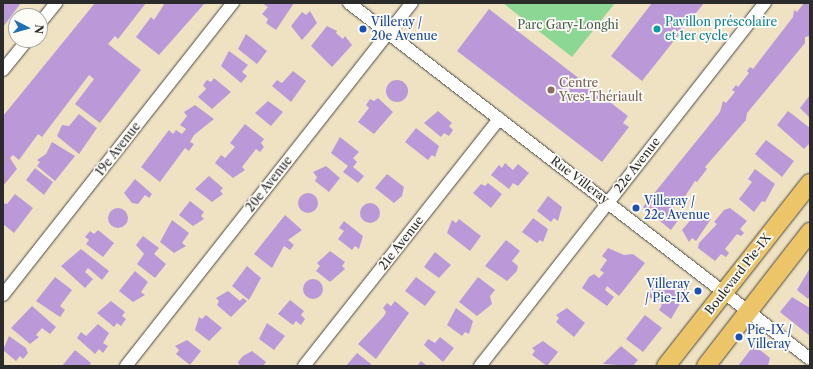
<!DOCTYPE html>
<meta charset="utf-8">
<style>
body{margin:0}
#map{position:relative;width:813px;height:369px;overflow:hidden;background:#efe2c3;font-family:"Libre Caslon Text",serif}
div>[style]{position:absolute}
.green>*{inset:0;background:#8cd793}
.building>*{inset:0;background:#bb99d8}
.round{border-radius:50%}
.roads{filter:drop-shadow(0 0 1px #484642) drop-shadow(0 0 1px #484642)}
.street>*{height:12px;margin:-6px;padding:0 6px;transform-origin:6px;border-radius:6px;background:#fff}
.primary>*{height:18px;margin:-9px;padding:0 9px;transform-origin:9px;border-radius:9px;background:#edc569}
.dots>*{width:11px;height:11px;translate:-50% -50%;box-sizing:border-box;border:2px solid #fdfcf7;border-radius:50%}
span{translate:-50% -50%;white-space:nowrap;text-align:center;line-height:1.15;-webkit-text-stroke:3.5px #fdfcf7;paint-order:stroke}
.transit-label{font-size:12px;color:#164399}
.left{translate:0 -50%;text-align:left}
.right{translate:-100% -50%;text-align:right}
.culture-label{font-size:12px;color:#0d838f}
.park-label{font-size:12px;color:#485f4a}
.education-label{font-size:12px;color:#785e54}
.street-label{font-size:12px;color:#2b2b2b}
.frame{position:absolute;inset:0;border:4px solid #2b2b2b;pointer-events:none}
.north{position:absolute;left:8px;top:8px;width:40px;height:40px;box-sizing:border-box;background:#fdfcf7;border:1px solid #a9a8a5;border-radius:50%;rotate:96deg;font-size:11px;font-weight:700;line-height:16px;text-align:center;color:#2b2b2b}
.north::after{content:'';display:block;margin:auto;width:14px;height:18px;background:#1f6fb2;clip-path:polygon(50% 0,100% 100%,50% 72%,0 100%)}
</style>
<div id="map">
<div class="green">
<i style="clip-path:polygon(503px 3px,615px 3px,572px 57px)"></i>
</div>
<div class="building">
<i style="clip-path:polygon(3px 3px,21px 3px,3px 27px)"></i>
<i style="clip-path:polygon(95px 3px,146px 3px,118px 39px,115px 36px,108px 44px,141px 70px,100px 123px,75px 104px,94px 79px,89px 75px,42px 137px,38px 134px,19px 160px,13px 155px,10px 158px,17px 169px,3px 186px,3px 116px)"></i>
<i style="clip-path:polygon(165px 3px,205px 3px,159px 55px,136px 37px,151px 17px,154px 20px)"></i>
<i style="clip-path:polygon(262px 3px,294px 3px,276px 30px,266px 23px,268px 19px,262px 14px,268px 7px)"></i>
<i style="clip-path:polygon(652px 3px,704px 3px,642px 81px,611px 56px)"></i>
<i style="clip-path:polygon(804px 3px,810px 3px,810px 36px,805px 37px,805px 43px,747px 113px,746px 120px,705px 167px,707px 169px,697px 182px,695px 181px,680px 204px,674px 207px,672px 215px,679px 219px,671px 230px,643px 207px,720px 112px,723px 101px,726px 103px,735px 92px,732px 90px,736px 85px,738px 87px,749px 73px,747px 71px,750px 67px,753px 69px,793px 17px,794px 10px,797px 12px)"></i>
<i style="clip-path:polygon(489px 9px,628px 116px,623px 123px,629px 127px,602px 162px,457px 51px)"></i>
<i style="clip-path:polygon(310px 11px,317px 23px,302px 40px,291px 26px,302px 12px,306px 15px)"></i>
<i style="clip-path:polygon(327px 26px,337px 31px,336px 33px,343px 39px,345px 36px,352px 45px,332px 67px,311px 46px)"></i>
<i style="clip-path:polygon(246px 34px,267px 51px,257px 64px,238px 49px)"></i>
<i style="clip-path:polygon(229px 51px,248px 65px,242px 72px,247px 76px,241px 83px,221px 66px)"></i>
<i style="clip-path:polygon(293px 71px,306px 81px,291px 102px,272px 86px,277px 80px,282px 83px)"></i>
<i style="clip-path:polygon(214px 78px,231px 92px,212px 109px,198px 97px,206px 89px,203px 85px,207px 80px,211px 82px)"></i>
<i class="round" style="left:386px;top:80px;width:22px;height:22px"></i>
<i style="clip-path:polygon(810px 95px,810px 118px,800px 108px)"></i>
<i style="clip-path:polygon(378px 98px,393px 112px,374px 134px,358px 122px,369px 108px,366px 105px,370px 99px,374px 101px)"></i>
<i style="clip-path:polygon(268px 101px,283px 112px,271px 126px,255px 113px)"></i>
<i style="clip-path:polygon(195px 105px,214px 119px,194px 135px,190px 142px,194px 144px,189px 151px,185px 148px,160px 182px,141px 167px,169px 130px,173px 134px,176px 130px,182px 134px,186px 129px,180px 125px,187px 116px,184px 112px)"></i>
<i style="clip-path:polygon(438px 111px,452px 123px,449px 126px,453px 130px,449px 136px,444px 133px,441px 137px,424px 123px)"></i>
<i style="clip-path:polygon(788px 111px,810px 128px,810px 143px,804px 149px,777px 125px)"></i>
<i style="clip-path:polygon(79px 114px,97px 128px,79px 154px,57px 136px,62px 125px,69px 126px)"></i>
<i style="clip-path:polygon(245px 124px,264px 139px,261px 143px,264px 147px,260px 152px,256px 149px,242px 167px,245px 170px,233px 178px,215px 163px,221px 155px,225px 158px,235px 147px,230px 143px)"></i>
<i style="clip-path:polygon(416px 128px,439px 146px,435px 157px,432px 155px,428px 160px,405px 142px)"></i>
<i style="clip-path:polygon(340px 137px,359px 152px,353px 158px,357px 162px,353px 167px,364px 176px,358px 183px,343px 172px,348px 166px,331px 153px)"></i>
<i style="clip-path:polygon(766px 140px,794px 161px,782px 177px,755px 154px)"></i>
<i style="clip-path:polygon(52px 142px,75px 156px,55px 181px,37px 166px,40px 162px,37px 160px,46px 154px)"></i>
<i style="clip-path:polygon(505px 163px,513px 170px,518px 164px,529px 173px,518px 186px,513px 183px,509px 189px,491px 175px,499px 165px,502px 168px)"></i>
<i style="clip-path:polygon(326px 166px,340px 178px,329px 192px,315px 181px,317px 177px,313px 172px)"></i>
<i style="clip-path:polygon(35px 168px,53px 182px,44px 195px,26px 180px)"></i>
<i style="clip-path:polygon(755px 169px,775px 184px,765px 202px,762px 201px,754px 212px,739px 199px,752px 182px,748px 179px)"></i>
<i style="clip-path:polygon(387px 174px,404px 187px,402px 196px,394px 203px,375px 188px)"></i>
<i style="clip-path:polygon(209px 176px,223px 188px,220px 191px,223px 194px,212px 202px,195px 189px)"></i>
<i style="clip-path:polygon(135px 179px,152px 194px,149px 198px,145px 195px,138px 204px,132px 203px,124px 193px)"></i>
<i style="clip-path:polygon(488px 183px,502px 194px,491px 208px,473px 193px,481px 184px,485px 186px)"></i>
<i class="round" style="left:298px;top:193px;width:20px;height:20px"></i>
<i style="clip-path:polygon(15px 194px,33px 208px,14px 233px,3px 224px,3px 203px,7px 204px)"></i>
<i style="clip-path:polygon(548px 196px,562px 207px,558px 221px,554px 218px,551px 222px,537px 211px)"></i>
<i style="clip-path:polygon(190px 201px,204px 212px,201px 216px,204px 219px,193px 226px,179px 215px)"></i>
<i class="round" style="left:360px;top:203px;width:20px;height:20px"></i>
<i class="round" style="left:108px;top:208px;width:20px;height:20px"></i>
<i style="clip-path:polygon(730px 208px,747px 221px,740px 229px,744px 233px,741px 236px,737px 234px,725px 249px,729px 253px,726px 257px,721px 254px,715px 261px,698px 248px,699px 243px,717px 224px,714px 222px,724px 210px)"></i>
<i style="clip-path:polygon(699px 210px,711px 219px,696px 241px,692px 238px,689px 242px,682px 230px)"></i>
<i style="clip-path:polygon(285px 215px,302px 230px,288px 240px,294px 245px,290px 250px,284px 246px,272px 268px,254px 254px)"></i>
<i style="clip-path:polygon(533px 218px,548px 229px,543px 242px,540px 240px,537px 243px,522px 232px)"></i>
<i style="clip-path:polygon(459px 219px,481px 236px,470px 251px,447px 233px,452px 220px,456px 223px)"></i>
<i style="clip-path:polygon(172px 220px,189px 233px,182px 243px,186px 246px,174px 253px,160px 242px)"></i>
<i style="clip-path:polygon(344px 221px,363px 236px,359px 249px,355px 246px,352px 250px,338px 239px,344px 231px,339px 228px)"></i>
<i style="clip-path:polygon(98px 230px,114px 243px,103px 257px,86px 244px,89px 240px,85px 237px,90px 231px,94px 234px)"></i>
<i style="clip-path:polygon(143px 236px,159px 248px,154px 254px,166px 264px,155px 278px,137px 264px,144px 254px,136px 245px)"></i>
<i style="clip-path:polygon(506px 240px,520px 251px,512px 261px,518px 266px,517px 271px,507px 281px,485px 266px)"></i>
<i style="clip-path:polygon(608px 248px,624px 255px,633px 254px,645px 263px,619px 296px,607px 286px,605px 290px,614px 297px,607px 306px,582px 288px,589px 277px,594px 274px,599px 278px,604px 273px,600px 270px,607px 260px,602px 256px)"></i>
<i style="clip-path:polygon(81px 249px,109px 271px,102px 280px,88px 268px,85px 272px,93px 279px,85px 288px,61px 266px)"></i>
<i style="clip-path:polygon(330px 251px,345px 262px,342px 266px,345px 269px,330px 282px,316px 271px,320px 266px,317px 263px)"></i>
<i style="clip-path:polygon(435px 252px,451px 265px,439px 278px,424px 267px)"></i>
<i style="clip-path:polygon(247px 266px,261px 278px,249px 300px,232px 286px)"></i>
<i style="clip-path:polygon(810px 268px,810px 296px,808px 299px,797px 290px)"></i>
<i style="clip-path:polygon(135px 271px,148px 282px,141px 292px,145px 295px,133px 302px,119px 291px)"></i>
<i style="clip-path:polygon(661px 274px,685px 295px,671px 319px,659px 310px,662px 305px,646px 295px)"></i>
<i style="clip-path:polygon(55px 277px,72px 290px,60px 306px,65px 310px,60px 317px,36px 301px)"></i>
<i style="clip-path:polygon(416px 277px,436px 292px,425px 306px,405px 291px)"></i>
<i style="clip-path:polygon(478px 277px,495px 290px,490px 296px,492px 304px,477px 316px,459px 302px)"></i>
<i class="round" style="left:303px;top:279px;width:20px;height:20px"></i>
<i style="clip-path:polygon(228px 291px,240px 301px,243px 298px,247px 301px,231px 317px,217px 305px,219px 301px,216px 298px)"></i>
<i style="clip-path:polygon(792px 297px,810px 308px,810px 336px,780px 312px)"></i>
<i style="clip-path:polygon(290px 300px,304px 311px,301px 315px,305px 319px,301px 325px,296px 321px,293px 325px,278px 314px)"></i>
<i style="clip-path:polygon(111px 301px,125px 312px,122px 316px,126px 319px,121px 326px,117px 323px,114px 327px,97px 313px)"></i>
<i style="clip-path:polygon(395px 301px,409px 313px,376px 359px,358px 344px,384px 316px,386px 312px,383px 308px,387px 303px,391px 306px)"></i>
<i style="clip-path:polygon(32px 306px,56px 327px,50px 334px,42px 328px,36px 335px,39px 337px,30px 344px,11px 328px)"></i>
<i style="clip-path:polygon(456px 308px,473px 321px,469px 334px,465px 332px,462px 336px,447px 325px)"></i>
<i style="clip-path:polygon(567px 308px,585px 323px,574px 337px,556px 322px,559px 318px,556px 315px)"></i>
<i style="clip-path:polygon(206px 315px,222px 328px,209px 341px,195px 330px,199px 317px,202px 319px)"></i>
<i style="clip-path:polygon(645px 315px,662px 328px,643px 352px,626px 339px)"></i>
<i style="clip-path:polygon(267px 323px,285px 336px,274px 350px,259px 339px)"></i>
<i style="clip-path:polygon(98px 324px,109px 333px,103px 343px,108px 346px,103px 353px,99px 349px,95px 354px,77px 338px,81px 332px,86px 336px)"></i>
<i style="clip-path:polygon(9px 336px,26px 348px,28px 353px,23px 359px,20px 356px,16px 361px,3px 350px)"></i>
<i style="clip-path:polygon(440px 337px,454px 348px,443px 362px,424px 345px,428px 339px,435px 343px)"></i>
<i style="clip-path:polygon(187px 340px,201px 351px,190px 365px,176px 354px,179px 350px,175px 346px)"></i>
<i style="clip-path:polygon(543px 341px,558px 352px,547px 366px,532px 355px,535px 351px,532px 348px)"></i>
<i style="clip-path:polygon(754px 345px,770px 358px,768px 366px,738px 366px)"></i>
<i style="clip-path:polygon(621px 346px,638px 360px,633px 366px,603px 364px)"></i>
<i style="clip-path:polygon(75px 350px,91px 363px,89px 366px,62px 366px)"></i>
<i style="clip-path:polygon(252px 351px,266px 362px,263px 366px,240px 366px,238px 362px,243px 356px)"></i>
<i style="clip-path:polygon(357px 353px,371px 364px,370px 366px,346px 366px)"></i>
<i style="clip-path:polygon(421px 361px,427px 366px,417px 366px)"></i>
</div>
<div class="roads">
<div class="street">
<i style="left:349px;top:3px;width:582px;rotate:37.68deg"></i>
<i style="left:40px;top:23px;width:26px;rotate:-51deg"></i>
<i style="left:3px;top:70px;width:38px;rotate:-51deg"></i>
<i style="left:3px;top:295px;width:372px;rotate:-51.8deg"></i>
<i style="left:126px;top:366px;width:462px;rotate:-51.8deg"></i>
<i style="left:304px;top:366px;width:315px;rotate:-51.7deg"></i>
<i style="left:480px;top:366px;width:462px;rotate:-51.9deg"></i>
</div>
<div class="primary">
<i style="left:666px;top:366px;width:233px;rotate:-51.8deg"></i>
<i style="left:706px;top:366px;width:170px;rotate:-52.2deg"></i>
</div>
</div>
<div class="dots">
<i style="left:363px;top:29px;background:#1a4fb4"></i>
<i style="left:657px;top:29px;background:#0f9aa8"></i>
<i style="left:551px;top:90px;background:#8d6e63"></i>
<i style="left:636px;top:208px;background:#1a4fb4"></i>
<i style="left:698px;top:291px;background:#1a4fb4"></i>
<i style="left:739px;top:337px;background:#1a4fb4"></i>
</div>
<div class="transit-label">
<span class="left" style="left:371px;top:29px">Villeray /<br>20e Avenue</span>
<span class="left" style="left:644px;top:208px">Villeray /<br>22e Avenue</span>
<span class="right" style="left:690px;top:291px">Villeray<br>/ Pie-IX</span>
<span class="left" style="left:747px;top:337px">Pie-IX /<br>Villeray</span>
</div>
<div class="culture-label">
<span class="left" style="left:665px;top:29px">Pavillon préscolaire<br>et 1er cycle</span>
</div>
<div class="park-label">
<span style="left:568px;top:25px">Parc Gary-Longhi</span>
</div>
<div class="education-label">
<span class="left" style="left:559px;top:90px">Centre<br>Yves-Thériault</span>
</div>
<div class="street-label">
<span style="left:118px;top:149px;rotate:-52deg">19e Avenue</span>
<span style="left:637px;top:165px;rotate:-52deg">22e Avenue</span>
<span style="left:580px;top:180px;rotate:37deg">Rue Villeray</span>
<span style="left:269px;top:184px;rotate:-52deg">20e Avenue</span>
<span style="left:401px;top:243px;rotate:-52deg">21e Avenue</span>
<span style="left:738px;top:274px;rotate:-52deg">Boulevard Pie-IX</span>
</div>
<div class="frame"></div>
<div class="north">N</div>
</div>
